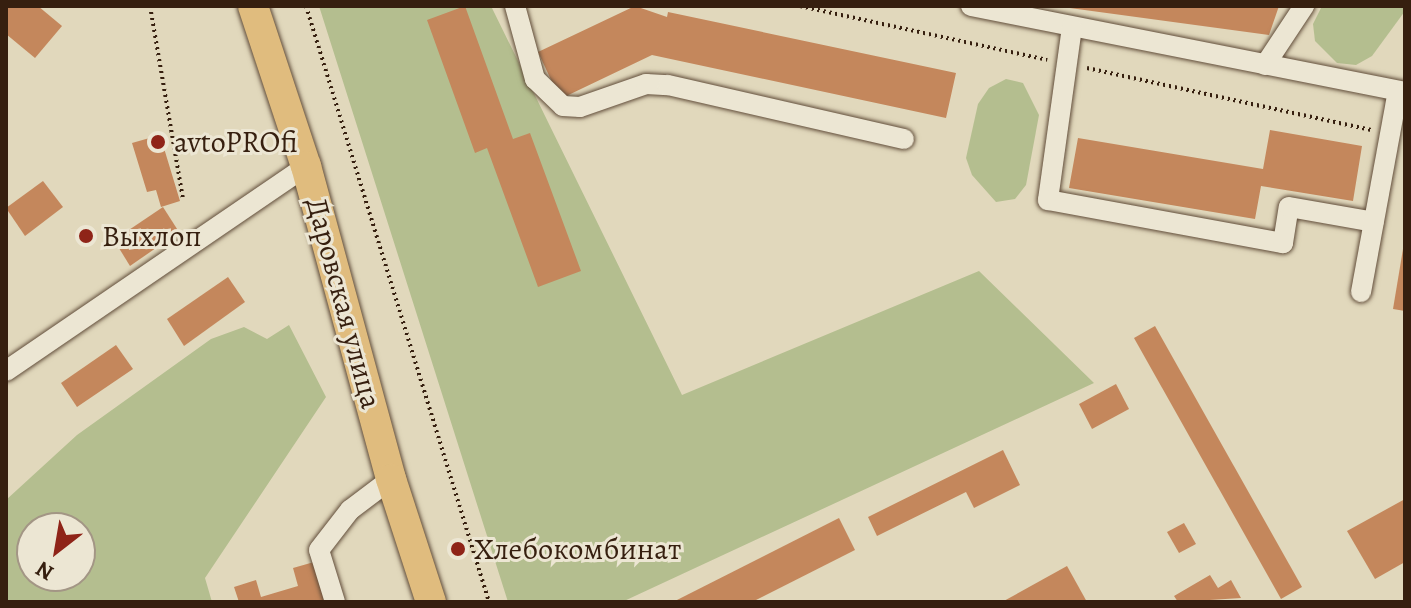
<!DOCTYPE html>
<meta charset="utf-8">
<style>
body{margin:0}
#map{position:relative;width:1411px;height:608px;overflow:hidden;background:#e1d8bc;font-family:Alegreya,serif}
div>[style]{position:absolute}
.green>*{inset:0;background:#b4be8f}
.building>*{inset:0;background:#c4875c}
.path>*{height:4px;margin-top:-2px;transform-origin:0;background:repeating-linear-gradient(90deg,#361f0f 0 2px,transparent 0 6px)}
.roads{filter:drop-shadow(0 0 2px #614d3a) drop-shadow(0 0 2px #614d3a)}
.minor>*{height:20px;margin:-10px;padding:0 10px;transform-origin:10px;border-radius:10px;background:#ece6d3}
.highway>*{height:30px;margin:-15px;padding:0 15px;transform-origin:15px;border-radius:15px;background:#e0bc7e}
.dots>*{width:22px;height:22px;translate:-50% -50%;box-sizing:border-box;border:4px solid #ece6d3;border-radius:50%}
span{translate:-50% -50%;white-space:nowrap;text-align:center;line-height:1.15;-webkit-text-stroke:6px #ece6d3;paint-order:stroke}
.poi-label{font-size:30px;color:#361f0f}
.left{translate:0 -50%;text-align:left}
.street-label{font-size:30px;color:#361f0f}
.frame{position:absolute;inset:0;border:8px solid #361f0f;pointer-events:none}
.north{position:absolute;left:16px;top:512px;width:80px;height:80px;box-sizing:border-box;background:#ece6d3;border:2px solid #a39685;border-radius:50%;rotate:211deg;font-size:22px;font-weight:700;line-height:32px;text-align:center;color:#361f0f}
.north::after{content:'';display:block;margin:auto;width:28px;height:36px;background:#8f2418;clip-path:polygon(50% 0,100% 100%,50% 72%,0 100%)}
</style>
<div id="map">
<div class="green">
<i style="clip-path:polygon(319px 6px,491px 6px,682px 395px,979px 271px,1094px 383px,622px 602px,508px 602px)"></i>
<i style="clip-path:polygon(1322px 6px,1405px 6px,1405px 11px,1372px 56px,1356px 65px,1337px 63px,1315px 41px,1313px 24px)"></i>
<i style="clip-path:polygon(1006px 79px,1023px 83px,1039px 115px,1026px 185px,1015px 199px,996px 202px,972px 175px,966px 158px,978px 104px,989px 88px)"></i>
<i style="clip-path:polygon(evenodd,289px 325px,326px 397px,205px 578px,212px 602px,6px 602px,6px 500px,77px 435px,211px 339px,244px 327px,267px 339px,289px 325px,80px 528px,80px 576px,32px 576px,32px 528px,80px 528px)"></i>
</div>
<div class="building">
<i style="clip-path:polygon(6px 6px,38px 6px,62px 26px,35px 58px,6px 34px)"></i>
<i style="clip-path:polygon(465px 6px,513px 139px,530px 133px,581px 271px,538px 287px,487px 148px,475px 153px,427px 20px)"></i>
<i style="clip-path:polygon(635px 6px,667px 17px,668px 12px,956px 73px,946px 118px,652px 55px,560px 99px,538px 52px)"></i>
<i style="clip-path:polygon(1055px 6px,1279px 6px,1269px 35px)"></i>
<i style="clip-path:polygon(1270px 130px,1362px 146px,1353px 201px,1261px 186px,1255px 219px,1069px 188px,1078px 138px,1263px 169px)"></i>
<i style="clip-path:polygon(160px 135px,180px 201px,161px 207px,156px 190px,147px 192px,132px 143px)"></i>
<i style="clip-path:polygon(43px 181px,63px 207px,25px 236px,6px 208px)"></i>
<i style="clip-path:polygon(163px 207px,179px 232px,130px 266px,114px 240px)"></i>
<i style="clip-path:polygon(1403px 249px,1405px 249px,1405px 311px,1393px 309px)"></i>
<i style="clip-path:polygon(228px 277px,245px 302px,184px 346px,167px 319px)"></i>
<i style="clip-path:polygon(1155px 326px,1302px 587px,1281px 599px,1134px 338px)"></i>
<i style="clip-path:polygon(116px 345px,133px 369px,77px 407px,61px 383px)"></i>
<i style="clip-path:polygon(1116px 384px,1129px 409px,1092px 429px,1079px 404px)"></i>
<i style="clip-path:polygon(1003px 450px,1020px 485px,974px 508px,966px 492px,877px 536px,868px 517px)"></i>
<i style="clip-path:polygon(1405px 499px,1405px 562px,1375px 579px,1347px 531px)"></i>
<i style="clip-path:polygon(839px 518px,855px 550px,752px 602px,673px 602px)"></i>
<i style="clip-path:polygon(1184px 523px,1196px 544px,1179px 553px,1167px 532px)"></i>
<i style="clip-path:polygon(314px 562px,326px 602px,239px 602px,234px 587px,256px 580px,261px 597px,298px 586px,293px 568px)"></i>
<i style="clip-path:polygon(1067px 566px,1087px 602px,1002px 602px)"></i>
<i style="clip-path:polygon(1210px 575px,1218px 588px,1231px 580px,1241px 598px,1178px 602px,1174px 596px)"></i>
</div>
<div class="path">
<i style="left:150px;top:6px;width:197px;rotate:80.3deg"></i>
<i style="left:306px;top:6px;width:623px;rotate:72.93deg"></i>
<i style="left:800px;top:6px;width:253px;rotate:12.3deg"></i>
<i style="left:1087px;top:68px;width:291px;rotate:12.3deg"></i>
</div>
<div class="roads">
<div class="minor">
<i style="left:515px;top:6px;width:76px;rotate:74.7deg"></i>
<i style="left:535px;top:79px;width:39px;rotate:44deg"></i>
<i style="left:563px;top:106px;width:17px;rotate:3deg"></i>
<i style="left:580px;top:107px;width:70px;rotate:-19.2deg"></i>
<i style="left:646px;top:84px;width:22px;rotate:3deg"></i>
<i style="left:668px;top:85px;width:242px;rotate:12.9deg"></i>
<i style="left:971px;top:6px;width:442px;rotate:11.2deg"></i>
<i style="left:1072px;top:27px;width:175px;rotate:97.9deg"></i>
<i style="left:1048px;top:200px;width:239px;rotate:10.4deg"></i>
<i style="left:1283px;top:243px;width:36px;rotate:-81deg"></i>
<i style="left:1289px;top:207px;width:86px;rotate:10deg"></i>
<i style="left:1265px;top:65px;width:71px;rotate:-56.5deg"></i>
<i style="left:1361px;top:292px;width:204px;rotate:-79.6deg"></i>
<i style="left:6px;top:371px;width:363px;rotate:-34.3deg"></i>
<i style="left:335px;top:602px;width:54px;rotate:-107.1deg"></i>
<i style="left:319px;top:550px;width:51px;rotate:-52.2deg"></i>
<i style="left:350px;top:510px;width:51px;rotate:-37.1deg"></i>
</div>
<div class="highway">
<i style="left:253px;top:6px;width:169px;rotate:71.7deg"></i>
<i style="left:306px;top:166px;width:324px;rotate:74.8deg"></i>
<i style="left:391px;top:479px;width:129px;rotate:72deg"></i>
</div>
</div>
<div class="dots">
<i style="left:158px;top:142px;background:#8f2418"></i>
<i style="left:86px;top:236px;background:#8f2418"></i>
<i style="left:458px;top:549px;background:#8f2418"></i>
</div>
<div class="poi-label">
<span class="left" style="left:174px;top:142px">avtoPROfi</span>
<span class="left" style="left:102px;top:236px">Выхлоп</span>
<span class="left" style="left:474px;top:549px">Хлебокомбинат</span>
</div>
<div class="street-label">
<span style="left:344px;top:303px;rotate:75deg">Даровская улица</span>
</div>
<div class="frame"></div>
<div class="north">N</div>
</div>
